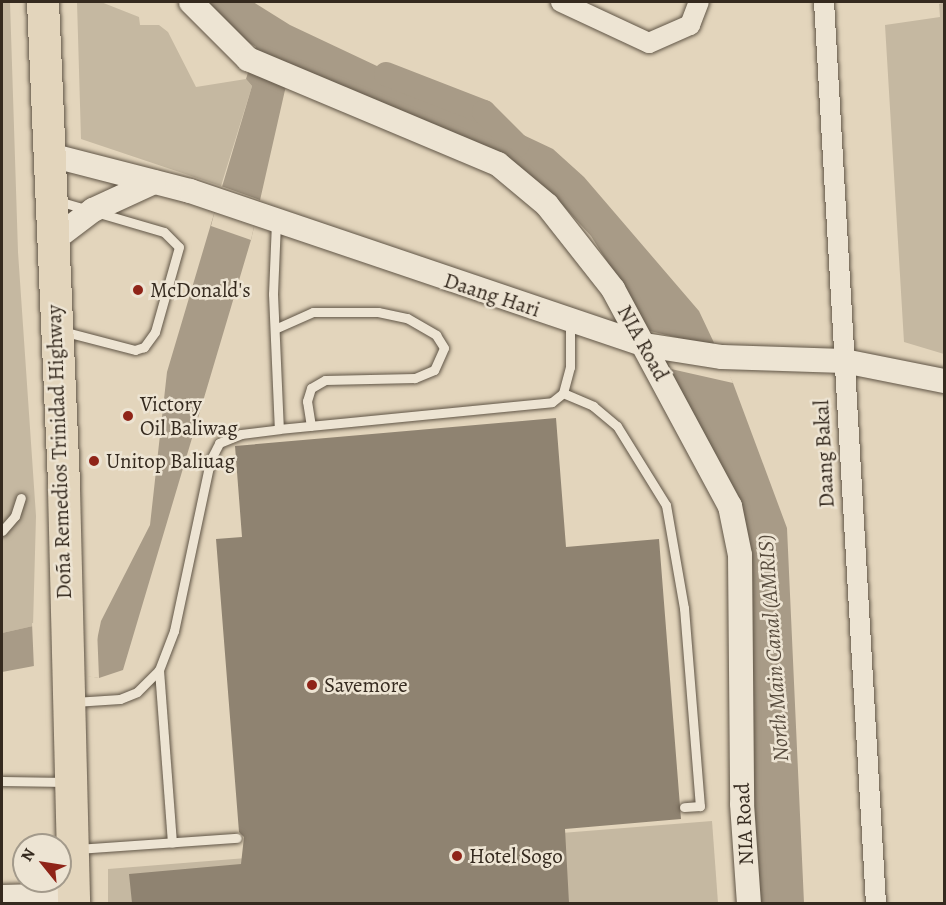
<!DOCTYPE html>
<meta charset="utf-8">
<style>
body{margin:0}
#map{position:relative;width:946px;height:905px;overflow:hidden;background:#e3d5bc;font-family:Alegreya,serif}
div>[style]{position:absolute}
.green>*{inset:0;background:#c5b8a1}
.water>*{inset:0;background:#a89b87}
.pier>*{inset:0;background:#e3d5bc}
.canal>*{height:24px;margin:-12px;padding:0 12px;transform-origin:12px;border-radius:12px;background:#a89b87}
.building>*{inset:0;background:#8f8371}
.roads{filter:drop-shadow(0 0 2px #605546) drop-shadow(0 0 2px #605546)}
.service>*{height:9px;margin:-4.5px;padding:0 4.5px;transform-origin:4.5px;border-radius:4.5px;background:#ede4d3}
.minor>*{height:20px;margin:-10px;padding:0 10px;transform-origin:10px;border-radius:10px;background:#ede4d3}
.tertiary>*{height:24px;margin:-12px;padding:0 12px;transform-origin:12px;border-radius:12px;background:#ede4d3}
.trunk>*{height:32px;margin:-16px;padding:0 16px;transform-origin:16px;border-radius:16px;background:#e3d5bc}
.dots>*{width:16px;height:16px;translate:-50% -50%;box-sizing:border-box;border:3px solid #ede4d3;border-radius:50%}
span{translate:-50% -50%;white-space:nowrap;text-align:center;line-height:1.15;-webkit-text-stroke:5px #ede4d3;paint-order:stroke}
.poi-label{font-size:21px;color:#352a1f}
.left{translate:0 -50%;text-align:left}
.street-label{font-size:21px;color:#352a1f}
.water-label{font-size:22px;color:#584c3e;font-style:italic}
.frame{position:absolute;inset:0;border:3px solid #352a1f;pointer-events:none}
.north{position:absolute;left:12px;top:833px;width:60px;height:60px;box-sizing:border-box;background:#ede4d3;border:2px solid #a39a8b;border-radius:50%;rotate:300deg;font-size:16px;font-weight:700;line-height:24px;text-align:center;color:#352a1f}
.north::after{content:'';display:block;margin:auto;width:21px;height:27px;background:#8f2418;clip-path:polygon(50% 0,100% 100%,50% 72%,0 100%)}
</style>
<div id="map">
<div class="green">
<i style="clip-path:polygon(2px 2px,10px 2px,18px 252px,36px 516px,33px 626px,2px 633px)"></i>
<i style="clip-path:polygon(77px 2px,101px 2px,139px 17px,140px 25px,159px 25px,168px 32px,196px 87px,246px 79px,252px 86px,221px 186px,81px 139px)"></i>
<i style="clip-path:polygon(944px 2px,944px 354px,904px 342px,885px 25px,940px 17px,939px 4px)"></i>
<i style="clip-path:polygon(712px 821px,718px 903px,108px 903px,108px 869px)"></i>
</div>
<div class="water">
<i style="clip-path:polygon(201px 2px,253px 2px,290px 25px,553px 149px,584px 177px,699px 311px,733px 383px,787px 528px,804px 903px,755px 903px,729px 484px,625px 290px,591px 236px,556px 198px,290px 68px,251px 240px,123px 670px,99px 678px,34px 666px,2px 672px,2px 633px,33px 626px,97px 640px,101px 621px,150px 525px,167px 372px,252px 86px,246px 79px,256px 47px,219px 24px)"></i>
</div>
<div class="pier">
<i style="clip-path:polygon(221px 186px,260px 200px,251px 240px,211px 226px)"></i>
<i style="clip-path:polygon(650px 331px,719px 348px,733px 383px,671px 369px)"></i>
<i style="clip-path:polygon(32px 623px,95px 636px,97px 628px,99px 678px,34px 669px)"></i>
</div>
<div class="canal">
<i style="left:386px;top:74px;width:105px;rotate:21.2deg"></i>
<i style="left:484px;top:112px;width:47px;rotate:45deg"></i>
</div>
<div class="building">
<i style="clip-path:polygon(556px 418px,566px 547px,659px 539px,681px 819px,565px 829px,569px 903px,132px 903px,129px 874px,241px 864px,244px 837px,239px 832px,216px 539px,242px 537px,235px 446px)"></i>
</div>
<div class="roads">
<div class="service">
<i style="left:58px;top:201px;width:110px;rotate:16.3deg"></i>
<i style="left:164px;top:232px;width:21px;rotate:45deg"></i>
<i style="left:179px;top:247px;width:88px;rotate:105.8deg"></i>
<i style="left:155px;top:332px;width:19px;rotate:126deg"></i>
<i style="left:144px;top:347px;width:9px;rotate:162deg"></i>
<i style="left:135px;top:350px;width:75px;rotate:-165.4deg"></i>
<i style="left:276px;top:222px;width:72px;rotate:92.4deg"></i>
<i style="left:273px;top:294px;width:135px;rotate:87.5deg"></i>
<i style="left:277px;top:328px;width:39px;rotate:-24deg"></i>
<i style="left:313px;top:312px;width:65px"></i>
<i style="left:378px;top:312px;width:30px;rotate:12deg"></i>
<i style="left:407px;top:318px;width:34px;rotate:30deg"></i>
<i style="left:436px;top:335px;width:15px;rotate:58deg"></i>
<i style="left:444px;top:348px;width:24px;rotate:114deg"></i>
<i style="left:434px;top:370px;width:21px;rotate:157deg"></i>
<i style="left:415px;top:378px;width:90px;rotate:178.7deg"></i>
<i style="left:325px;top:380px;width:16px;rotate:150deg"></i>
<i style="left:311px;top:388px;width:14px;rotate:107deg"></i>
<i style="left:307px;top:401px;width:25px;rotate:81deg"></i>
<i style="left:563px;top:393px;width:33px;rotate:23deg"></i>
<i style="left:593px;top:406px;width:31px;rotate:40deg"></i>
<i style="left:617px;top:426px;width:93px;rotate:58.2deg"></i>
<i style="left:666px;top:505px;width:105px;rotate:80.1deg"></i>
<i style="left:684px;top:608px;width:199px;rotate:85.4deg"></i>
<i style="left:700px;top:806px;width:16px;rotate:176deg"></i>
<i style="left:2px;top:531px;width:20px;rotate:-49deg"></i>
<i style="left:15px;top:516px;width:19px;rotate:-72deg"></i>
<i style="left:159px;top:670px;width:173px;rotate:85.7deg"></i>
<i style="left:74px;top:702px;width:46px;rotate:-3.7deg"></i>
<i style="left:120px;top:699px;width:18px;rotate:-22deg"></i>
<i style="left:137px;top:692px;width:31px;rotate:-45deg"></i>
<i style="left:159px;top:670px;width:42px;rotate:-69deg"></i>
<i style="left:174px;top:631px;width:174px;rotate:-78deg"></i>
<i style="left:210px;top:461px;width:20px;rotate:-63deg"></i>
<i style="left:219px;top:443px;width:24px;rotate:-22deg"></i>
<i style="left:241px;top:434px;width:38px;rotate:-7deg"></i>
<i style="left:279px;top:429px;width:274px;rotate:-5.6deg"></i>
<i style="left:552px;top:402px;width:14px;rotate:-39deg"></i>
<i style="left:563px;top:393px;width:27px;rotate:-75deg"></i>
<i style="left:570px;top:367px;width:46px;rotate:-90deg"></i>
<i style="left:2px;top:781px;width:64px;rotate:0.9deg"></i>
<i style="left:78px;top:849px;width:159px;rotate:-4deg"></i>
</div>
<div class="minor">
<i style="left:561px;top:2px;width:97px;rotate:25deg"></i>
<i style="left:649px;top:43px;width:45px;rotate:-23.7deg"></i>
<i style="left:690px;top:25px;width:25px;rotate:-69deg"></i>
<i style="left:824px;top:2px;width:903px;rotate:86.7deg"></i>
<i style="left:2px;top:895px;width:72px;rotate:-1.6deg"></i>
</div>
<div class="tertiary">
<i style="left:191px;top:2px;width:81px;rotate:45deg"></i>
<i style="left:248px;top:59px;width:271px;rotate:22.8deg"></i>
<i style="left:498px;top:164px;width:64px;rotate:39.9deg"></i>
<i style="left:547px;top:205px;width:107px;rotate:51.8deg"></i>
<i style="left:613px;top:289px;width:247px;rotate:61.7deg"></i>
<i style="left:730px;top:506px;width:50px;rotate:78.5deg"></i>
<i style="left:740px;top:555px;width:249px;rotate:89.5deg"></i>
<i style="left:742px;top:804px;width:100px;rotate:86deg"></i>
<i style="left:50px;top:155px;width:145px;rotate:14.4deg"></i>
<i style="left:190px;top:191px;width:480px;rotate:18.7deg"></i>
<i style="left:645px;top:345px;width:78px;rotate:8.9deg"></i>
<i style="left:722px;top:357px;width:122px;rotate:1.9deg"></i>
<i style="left:844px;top:361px;width:102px;rotate:11.3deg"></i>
<i style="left:51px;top:242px;width:53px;rotate:-37.3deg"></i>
<i style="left:93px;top:210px;width:67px;rotate:-24.7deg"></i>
</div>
<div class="trunk">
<i style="left:43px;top:2px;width:487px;rotate:87.5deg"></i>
<i style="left:64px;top:489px;width:415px;rotate:88.6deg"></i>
</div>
</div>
<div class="dots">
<i style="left:138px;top:290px;background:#8f2418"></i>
<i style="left:128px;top:416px;background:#8f2418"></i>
<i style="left:94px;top:461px;background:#8f2418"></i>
<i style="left:312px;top:685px;background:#8f2418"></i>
<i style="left:457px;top:856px;background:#8f2418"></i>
</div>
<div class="poi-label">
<span class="left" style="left:150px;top:290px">McDonald's</span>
<span class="left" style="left:140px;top:416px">Victory<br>Oil Baliwag</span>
<span class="left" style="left:106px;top:461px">Unitop Baliuag</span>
<span class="left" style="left:324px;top:685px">Savemore</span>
<span class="left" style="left:469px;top:856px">Hotel Sogo</span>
</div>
<div class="street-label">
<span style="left:492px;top:295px;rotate:18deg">Daang Hari</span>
<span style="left:643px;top:343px;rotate:61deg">NIA Road</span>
<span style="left:59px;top:452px;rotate:-92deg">Doña Remedios Trinidad Highway</span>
<span style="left:824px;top:454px;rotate:-93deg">Daang Bakal</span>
<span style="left:744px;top:824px;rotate:-93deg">NIA Road</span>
</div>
<div class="water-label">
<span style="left:774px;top:648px;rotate:-94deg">North Main Canal (AMRIS)</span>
</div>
<div class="frame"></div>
<div class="north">N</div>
</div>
